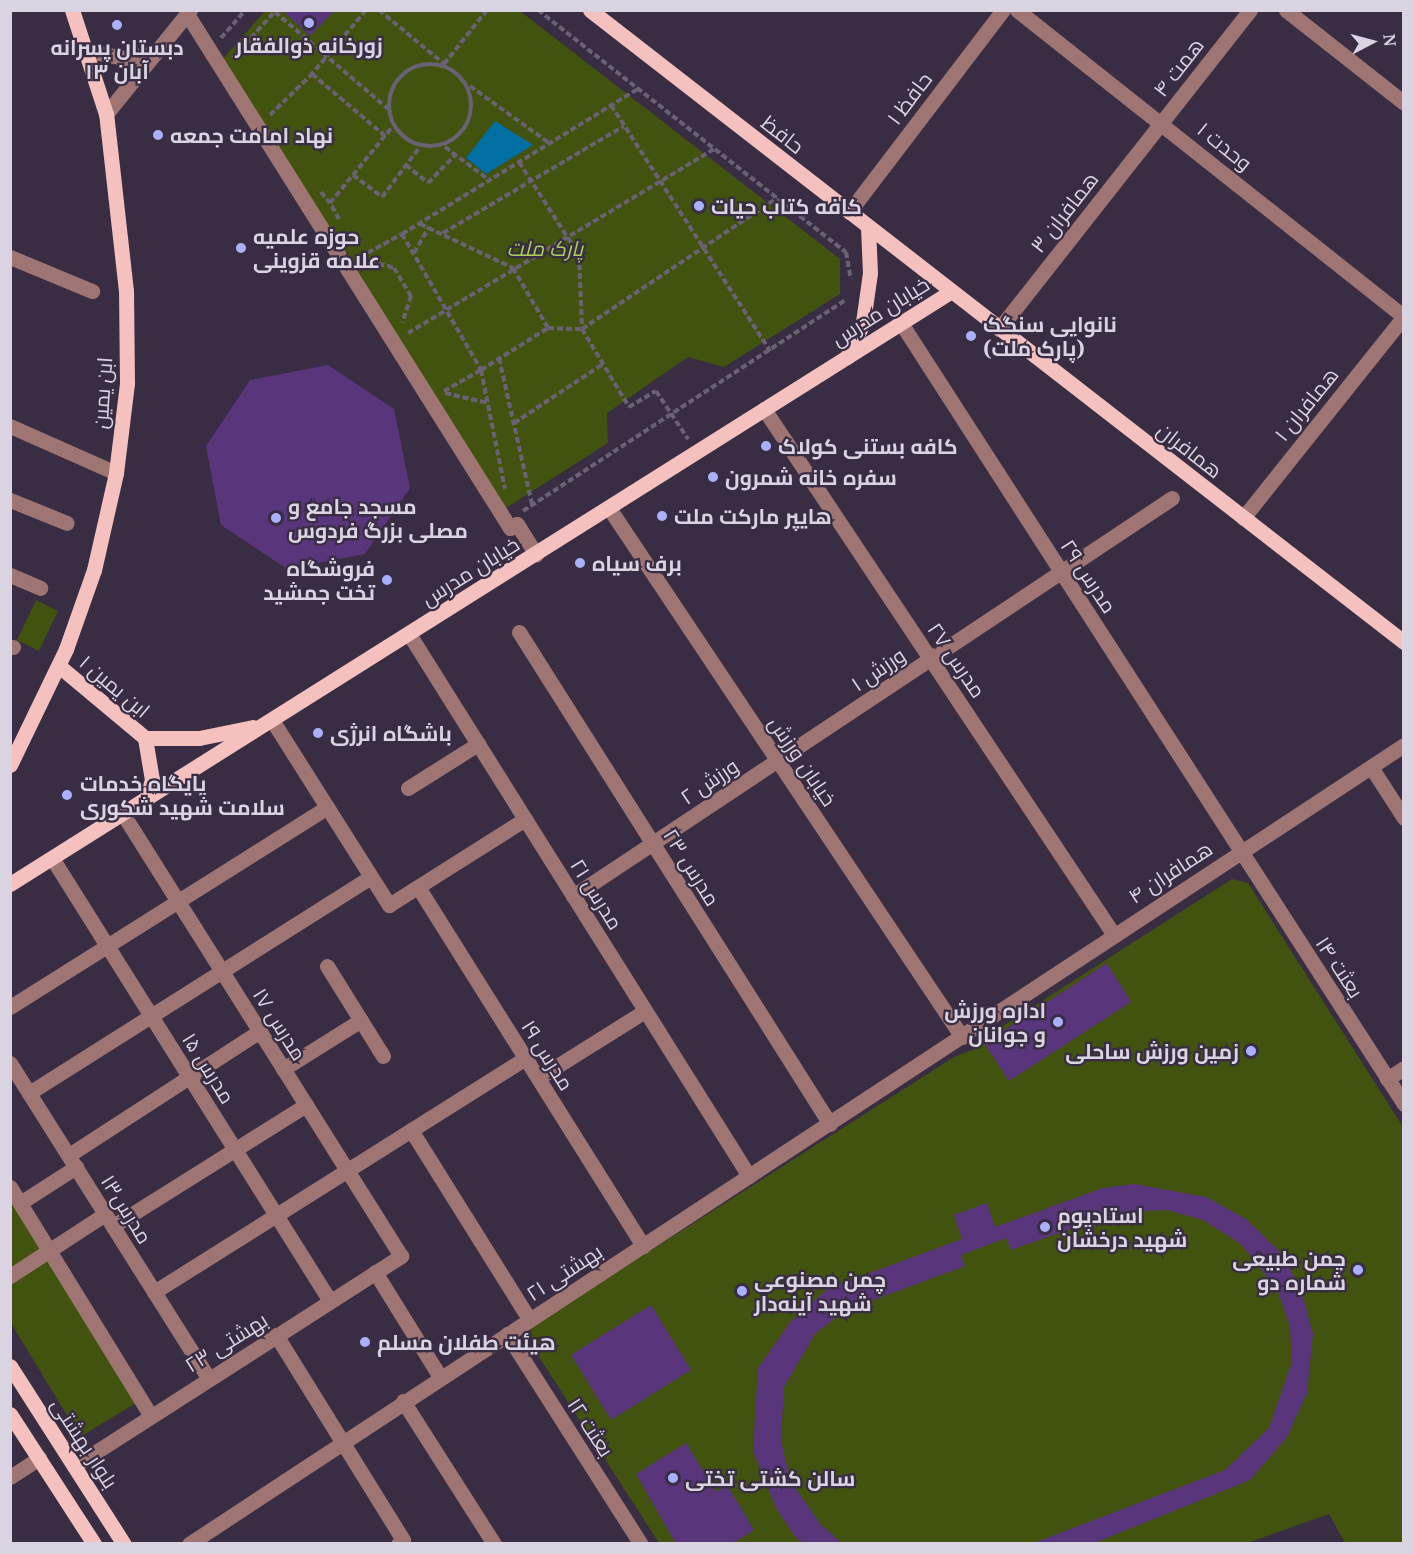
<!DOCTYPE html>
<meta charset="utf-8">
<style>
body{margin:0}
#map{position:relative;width:1414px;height:1554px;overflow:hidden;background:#382d43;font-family:"Noto Serif",Cairo,serif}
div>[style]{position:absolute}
.green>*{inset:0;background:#41530e}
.water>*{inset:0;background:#016ea4}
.building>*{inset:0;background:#59357b}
.path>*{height:4px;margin-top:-2px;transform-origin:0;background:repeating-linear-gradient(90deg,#6b6175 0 6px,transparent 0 9px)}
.path>.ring{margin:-2px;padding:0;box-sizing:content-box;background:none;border:4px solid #6b6175;border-radius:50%}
.minor>*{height:15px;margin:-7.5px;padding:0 7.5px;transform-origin:7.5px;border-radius:7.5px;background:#9f7574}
.major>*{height:15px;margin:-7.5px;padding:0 7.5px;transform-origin:7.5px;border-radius:7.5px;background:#f5c1bf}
.dots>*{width:16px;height:16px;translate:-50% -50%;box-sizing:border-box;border:3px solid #382d43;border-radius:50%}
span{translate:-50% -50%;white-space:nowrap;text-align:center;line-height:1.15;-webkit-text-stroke:4.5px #382d43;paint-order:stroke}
.poi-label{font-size:21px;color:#dad4e2;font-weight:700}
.left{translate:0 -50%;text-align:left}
.right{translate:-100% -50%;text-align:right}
.street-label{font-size:21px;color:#dad4e2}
.park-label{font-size:21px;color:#acce5a;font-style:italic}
.frame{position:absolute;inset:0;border:12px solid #dad4e2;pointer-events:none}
.north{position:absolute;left:1342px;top:12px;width:60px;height:60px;-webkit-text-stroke:4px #382d43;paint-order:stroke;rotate:84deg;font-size:16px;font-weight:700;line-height:24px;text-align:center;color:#dad4e2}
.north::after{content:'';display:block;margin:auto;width:21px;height:27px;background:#dad4e2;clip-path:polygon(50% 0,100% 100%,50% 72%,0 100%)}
</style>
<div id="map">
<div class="green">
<i style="clip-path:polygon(265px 11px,520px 11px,840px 259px,840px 294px,724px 367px,688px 357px,607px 413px,608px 443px,506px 508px,222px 60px)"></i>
<i style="clip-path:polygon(36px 600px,58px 611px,39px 651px,17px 640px)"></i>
<i style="clip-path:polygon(1232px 879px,1248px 883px,1403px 1127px,1403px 1543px,1345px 1543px,1329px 1514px,1247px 1543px,659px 1543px,532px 1346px,531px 1327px,954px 1057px,980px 1047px,981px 1040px)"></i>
<i style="clip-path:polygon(11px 1197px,136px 1403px,80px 1437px,11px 1323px)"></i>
</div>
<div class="water">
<i style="clip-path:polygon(495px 121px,533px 145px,486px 174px,466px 158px)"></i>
</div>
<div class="building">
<i style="clip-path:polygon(282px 10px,335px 10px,310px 36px)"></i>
<i style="clip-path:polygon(328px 365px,394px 409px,410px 488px,365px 554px,287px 569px,221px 525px,206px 446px,250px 380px)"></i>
<i style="clip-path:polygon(1107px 963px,1131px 1002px,1009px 1081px,984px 1043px)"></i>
<i style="clip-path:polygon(1134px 1184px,1206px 1197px,1246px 1219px,1278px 1250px,1300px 1286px,1313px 1334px,1307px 1393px,1287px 1437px,1250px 1480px,1092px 1544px,1031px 1544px,1225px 1470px,1269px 1428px,1292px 1362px,1290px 1327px,1278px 1291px,1241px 1244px,1203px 1220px,1167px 1210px,1119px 1212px,1011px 1250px,1006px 1238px,961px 1255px,965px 1266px,844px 1311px,815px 1334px,784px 1387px,781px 1441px,790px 1480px,821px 1525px,843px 1544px,804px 1544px,796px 1538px,776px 1508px,753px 1451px,758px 1368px,791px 1321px,829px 1288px,962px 1239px,954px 1215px,987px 1203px,995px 1227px,1103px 1188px)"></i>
<i style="clip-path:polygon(651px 1305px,691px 1370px,611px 1420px,571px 1355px)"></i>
<i style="clip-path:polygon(686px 1443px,716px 1492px,727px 1485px,754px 1530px,732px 1544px,676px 1544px,636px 1474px)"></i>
</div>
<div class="path">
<i style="left:366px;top:10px;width:84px;rotate:130.2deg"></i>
<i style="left:312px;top:74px;width:96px;rotate:40.3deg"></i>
<i style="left:379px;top:10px;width:85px;rotate:39.7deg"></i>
<i style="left:444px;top:64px;width:69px;rotate:-51.5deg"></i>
<i style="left:538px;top:10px;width:392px;rotate:38.2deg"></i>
<i style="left:846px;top:252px;width:27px;rotate:80deg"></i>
<i style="left:275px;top:12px;width:149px;rotate:40.6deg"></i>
<i style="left:221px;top:38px;width:37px;rotate:-49deg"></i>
<i style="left:233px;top:58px;width:64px;rotate:-48.1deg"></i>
<i class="ring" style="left:389px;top:64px;width:78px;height:78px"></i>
<i style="left:470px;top:86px;width:97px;rotate:35.8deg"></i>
<i style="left:611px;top:105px;width:293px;rotate:57.1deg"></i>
<i style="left:270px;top:115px;width:59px;rotate:-44.3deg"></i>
<i style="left:445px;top:147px;width:55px;rotate:36.9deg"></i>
<i style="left:519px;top:162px;width:111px;rotate:57.2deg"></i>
<i style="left:579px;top:255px;width:73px;rotate:87.6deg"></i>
<i style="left:406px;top:165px;width:28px;rotate:39deg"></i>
<i style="left:428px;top:183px;width:39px;rotate:-46deg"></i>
<i style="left:353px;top:175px;width:36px;rotate:37deg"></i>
<i style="left:382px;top:197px;width:61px;rotate:-52.9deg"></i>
<i style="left:321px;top:192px;width:14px;rotate:51deg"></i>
<i style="left:339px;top:219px;width:18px;rotate:-119deg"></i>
<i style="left:330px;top:203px;width:99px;rotate:-50.7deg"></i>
<i style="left:420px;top:224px;width:103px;rotate:25.3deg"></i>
<i style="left:513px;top:268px;width:69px;rotate:59.7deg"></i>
<i style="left:443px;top:233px;width:210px;rotate:-30.6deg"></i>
<i style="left:402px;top:234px;width:277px;rotate:-31.6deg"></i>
<i style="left:414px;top:253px;width:30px;rotate:-60deg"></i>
<i style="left:360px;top:257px;width:48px;rotate:-28.7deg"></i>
<i style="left:402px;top:234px;width:157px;rotate:59.8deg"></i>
<i style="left:481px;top:370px;width:79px;rotate:-32.1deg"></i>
<i style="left:548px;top:328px;width:34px;rotate:2deg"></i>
<i style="left:582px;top:329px;width:91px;rotate:58.9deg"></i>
<i style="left:629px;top:407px;width:31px;rotate:-31deg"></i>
<i style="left:656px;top:391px;width:58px;rotate:56.3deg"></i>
<i style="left:361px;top:259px;width:34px;rotate:15deg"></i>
<i style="left:394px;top:268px;width:33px;rotate:59deg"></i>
<i style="left:411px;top:296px;width:28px;rotate:108deg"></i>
<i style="left:582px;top:329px;width:235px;rotate:-33.9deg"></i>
<i style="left:408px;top:333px;width:357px;rotate:-31deg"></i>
<i style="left:499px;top:358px;width:151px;rotate:77.3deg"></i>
<i style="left:444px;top:391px;width:43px;rotate:-29.6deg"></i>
<i style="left:481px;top:370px;width:121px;rotate:78.6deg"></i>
<i style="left:445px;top:393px;width:44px;rotate:13.1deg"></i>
<i style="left:514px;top:423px;width:107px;rotate:-33.5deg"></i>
<i style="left:523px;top:511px;width:387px;rotate:-33.2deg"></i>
</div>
<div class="minor">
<i style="left:1017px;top:10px;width:494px;rotate:38.4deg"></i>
<i style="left:1286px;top:10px;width:150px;rotate:38.2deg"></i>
<i style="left:187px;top:14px;width:607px;rotate:57.85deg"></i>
<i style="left:510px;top:528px;width:8px;rotate:-30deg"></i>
<i style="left:517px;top:524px;width:36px;rotate:58deg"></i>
<i style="left:88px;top:51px;width:36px;rotate:11deg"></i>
<i style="left:123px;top:58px;width:33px;rotate:-9deg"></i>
<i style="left:106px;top:114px;width:134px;rotate:-51.1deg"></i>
<i style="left:849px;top:212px;width:254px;rotate:-52.7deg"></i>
<i style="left:10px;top:257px;width:89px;rotate:22.5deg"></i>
<i style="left:901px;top:323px;width:929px;rotate:57.22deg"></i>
<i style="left:999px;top:329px;width:406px;rotate:-51.8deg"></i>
<i style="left:764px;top:409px;width:632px;rotate:56.36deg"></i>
<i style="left:10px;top:426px;width:116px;rotate:23.9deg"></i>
<i style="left:10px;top:500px;width:61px;rotate:22deg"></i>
<i style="left:609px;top:508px;width:636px;rotate:56.28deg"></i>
<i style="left:1243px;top:518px;width:258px;rotate:-51.4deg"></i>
<i style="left:10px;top:575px;width:33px;rotate:23deg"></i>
<i style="left:519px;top:632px;width:582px;rotate:57.7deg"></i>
<i style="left:409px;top:634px;width:640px;rotate:57.9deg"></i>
<i style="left:10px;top:647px;width:3px"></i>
<i style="left:272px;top:720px;width:219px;rotate:57.7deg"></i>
<i style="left:389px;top:905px;width:161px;rotate:-32.3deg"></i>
<i style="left:1371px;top:767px;width:61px;rotate:57.1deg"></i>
<i style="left:408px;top:788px;width:83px;rotate:-32.2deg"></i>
<i style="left:52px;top:858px;width:523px;rotate:57.89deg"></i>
<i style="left:418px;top:887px;width:424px;rotate:57.9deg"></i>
<i style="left:573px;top:896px;width:719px;rotate:-33.6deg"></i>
<i style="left:327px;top:966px;width:106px;rotate:58.1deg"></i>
<i style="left:10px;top:1007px;width:375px;rotate:-32.2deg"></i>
<i style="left:10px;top:1063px;width:372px;rotate:57.8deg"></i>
<i style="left:283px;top:1069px;width:92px;rotate:-32.1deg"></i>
<i style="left:538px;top:1078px;width:126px;rotate:-32.1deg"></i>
<i style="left:1387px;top:1079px;width:20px;rotate:-33deg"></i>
<i style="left:29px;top:1093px;width:404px;rotate:-32.3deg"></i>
<i style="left:411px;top:1130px;width:223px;rotate:58deg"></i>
<i style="left:69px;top:1155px;width:228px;rotate:-33deg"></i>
<i style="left:10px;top:1187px;width:269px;rotate:58.4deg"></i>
<i style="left:20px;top:1203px;width:67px;rotate:-32.7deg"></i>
<i style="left:113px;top:1226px;width:228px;rotate:-32.1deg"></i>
<i style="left:375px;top:1272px;width:123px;rotate:58.2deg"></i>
<i style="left:10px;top:1276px;width:113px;rotate:-33.1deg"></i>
<i style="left:154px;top:1292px;width:439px;rotate:-32.2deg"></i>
<i style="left:507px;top:1334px;width:249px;rotate:57.5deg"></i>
<i style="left:276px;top:1335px;width:241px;rotate:58.2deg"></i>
<i style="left:403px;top:1540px;width:6px;rotate:141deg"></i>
<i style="left:403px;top:1401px;width:169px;rotate:57.5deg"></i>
<i style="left:74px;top:1466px;width:389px;rotate:-32.7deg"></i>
<i style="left:401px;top:1256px;width:522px;rotate:-122.17deg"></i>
<i style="left:10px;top:1477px;width:35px;rotate:-33deg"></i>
<i style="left:189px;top:1544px;width:1454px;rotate:-33.33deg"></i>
</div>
<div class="major">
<i style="left:590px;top:10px;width:1031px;rotate:37.83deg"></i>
<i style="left:847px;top:357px;width:38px;rotate:-65deg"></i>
<i style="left:863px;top:322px;width:49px;rotate:-81.9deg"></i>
<i style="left:870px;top:273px;width:46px;rotate:-92.5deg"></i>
<i style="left:59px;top:666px;width:112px;rotate:39.9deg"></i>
<i style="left:145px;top:738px;width:54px"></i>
<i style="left:199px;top:738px;width:55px;rotate:-11.5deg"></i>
<i style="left:145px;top:738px;width:43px;rotate:80.5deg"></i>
<i style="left:152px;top:780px;width:20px;rotate:108deg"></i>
<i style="left:10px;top:765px;width:129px;rotate:-64.2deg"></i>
<i style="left:66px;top:649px;width:84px;rotate:-70.5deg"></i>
<i style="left:94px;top:570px;width:99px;rotate:-77.2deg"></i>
<i style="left:116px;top:473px;width:91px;rotate:-83deg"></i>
<i style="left:127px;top:383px;width:92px;rotate:-90.6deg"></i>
<i style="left:126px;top:291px;width:178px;rotate:-96.4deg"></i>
<i style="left:106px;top:114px;width:109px;rotate:-108.1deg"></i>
<i style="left:10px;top:884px;width:1111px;rotate:-32.2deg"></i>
<i style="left:10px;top:1366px;width:211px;rotate:57.4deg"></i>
<i style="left:10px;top:1414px;width:155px;rotate:57.1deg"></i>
</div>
<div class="dots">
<i style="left:309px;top:23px;background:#aab0fb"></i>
<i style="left:117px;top:25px;background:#aab0fb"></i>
<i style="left:158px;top:135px;background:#aab0fb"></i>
<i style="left:699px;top:206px;background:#aab0fb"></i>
<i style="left:241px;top:248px;background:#aab0fb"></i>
<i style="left:971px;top:336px;background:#aab0fb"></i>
<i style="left:766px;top:446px;background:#aab0fb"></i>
<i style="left:713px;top:477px;background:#aab0fb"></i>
<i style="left:662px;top:516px;background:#aab0fb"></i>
<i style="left:276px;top:518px;background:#aab0fb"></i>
<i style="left:580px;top:563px;background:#aab0fb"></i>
<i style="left:387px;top:580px;background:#aab0fb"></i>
<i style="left:318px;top:733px;background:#aab0fb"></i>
<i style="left:67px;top:795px;background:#aab0fb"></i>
<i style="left:1058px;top:1022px;background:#aab0fb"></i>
<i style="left:1251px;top:1051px;background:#aab0fb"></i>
<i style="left:1045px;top:1227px;background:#aab0fb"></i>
<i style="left:1358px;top:1270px;background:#aab0fb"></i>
<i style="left:742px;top:1291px;background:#aab0fb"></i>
<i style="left:365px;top:1342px;background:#aab0fb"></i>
<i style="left:673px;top:1478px;background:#aab0fb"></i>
</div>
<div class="poi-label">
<span style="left:309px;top:45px">زورخانه ذوالفقار</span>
<span style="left:117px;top:59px">دبستان پسرانه<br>۱۳ آبان</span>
<span class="left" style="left:170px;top:135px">نهاد امامت جمعه</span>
<span class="left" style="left:711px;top:206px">کافه کتاب حیات</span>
<span class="left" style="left:253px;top:248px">حوزه علمیه<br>علامه قزوینی</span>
<span class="left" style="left:983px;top:336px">نانوایی سنگک<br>(پارک ملت)</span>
<span class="left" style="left:778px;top:446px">کافه بستنی کولاک</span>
<span class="left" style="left:725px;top:477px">سفره خانه شمرون</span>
<span class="left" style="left:288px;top:518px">مسجد جامع و<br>مصلی بزرگ فردوس</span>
<span class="left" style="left:674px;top:516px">هایپر مارکت ملت</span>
<span class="left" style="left:592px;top:563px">برف سیاه</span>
<span class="right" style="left:375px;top:580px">فروشگاه<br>تخت جمشید</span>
<span class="left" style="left:330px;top:733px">باشگاه انرژی</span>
<span class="left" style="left:80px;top:795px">پایگاه خدمات<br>سلامت شهید شکوری</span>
<span class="right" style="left:1046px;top:1022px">اداره ورزش<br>و جوانان</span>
<span class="right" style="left:1239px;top:1051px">زمین ورزش ساحلی</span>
<span class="left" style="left:1057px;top:1227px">استادیوم<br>شهید درخشان</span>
<span class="right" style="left:1346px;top:1270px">چمن طبیعی<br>شماره دو</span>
<span class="left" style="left:754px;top:1291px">چمن مصنوعی<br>شهید آینه‌دار</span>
<span class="left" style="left:377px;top:1342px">هيئت طفلان مسلم</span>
<span class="left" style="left:685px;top:1478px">سالن کشتی تختی</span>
</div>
<div class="street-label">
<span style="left:1178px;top:67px;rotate:-52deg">همت ۴</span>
<span style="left:909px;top:98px;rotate:-53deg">حافظ ۱</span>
<span style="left:783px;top:134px;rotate:38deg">حافظ</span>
<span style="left:1225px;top:146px;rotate:39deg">وحدت ۱</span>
<span style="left:1064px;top:212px;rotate:-52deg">همافران ۳</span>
<span style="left:880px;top:311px;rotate:-32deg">خیابان مدرس</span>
<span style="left:102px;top:393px;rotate:-86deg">ابن یمین</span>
<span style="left:1306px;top:404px;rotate:-51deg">همافران ۱</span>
<span style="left:1190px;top:450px;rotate:38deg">همافران</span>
<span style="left:470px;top:571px;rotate:-32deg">خیابان مدرس</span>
<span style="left:1089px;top:576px;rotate:57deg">مدرس ۲۹</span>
<span style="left:957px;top:660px;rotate:56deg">مدرس ۲۷</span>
<span style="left:878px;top:669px;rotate:-34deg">ورزش ۱</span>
<span style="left:115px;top:686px;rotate:40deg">ابن یمین ۱</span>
<span style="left:803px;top:761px;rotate:56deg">خیابان ورزش</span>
<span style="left:709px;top:781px;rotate:-34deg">ورزش ۲</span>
<span style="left:692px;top:867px;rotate:58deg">مدرس ۲۳</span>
<span style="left:1170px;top:872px;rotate:-33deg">همافران ۴</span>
<span style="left:597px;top:894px;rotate:58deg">مدرس ۲۱</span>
<span style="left:1340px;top:967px;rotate:57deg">بعثت ۱۴</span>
<span style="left:280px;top:1024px;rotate:58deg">مدرس ۱۷</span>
<span style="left:548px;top:1055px;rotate:58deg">مدرس ۱۹</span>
<span style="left:209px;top:1068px;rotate:58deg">مدرس ۱۵</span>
<span style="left:127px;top:1209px;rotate:58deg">مدرس۱۳</span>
<span style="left:564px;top:1272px;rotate:-33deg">بهشتی ۲۱</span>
<span style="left:226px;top:1342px;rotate:-32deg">بهشتی ۲۳</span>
<span style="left:591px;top:1427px;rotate:57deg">بعثت ۱۲</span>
<span style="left:85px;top:1443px;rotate:57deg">بلوار بهشتی</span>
</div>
<div class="park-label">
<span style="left:545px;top:248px">پارک ملت</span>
</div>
<div class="frame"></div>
<div class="north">N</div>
</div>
